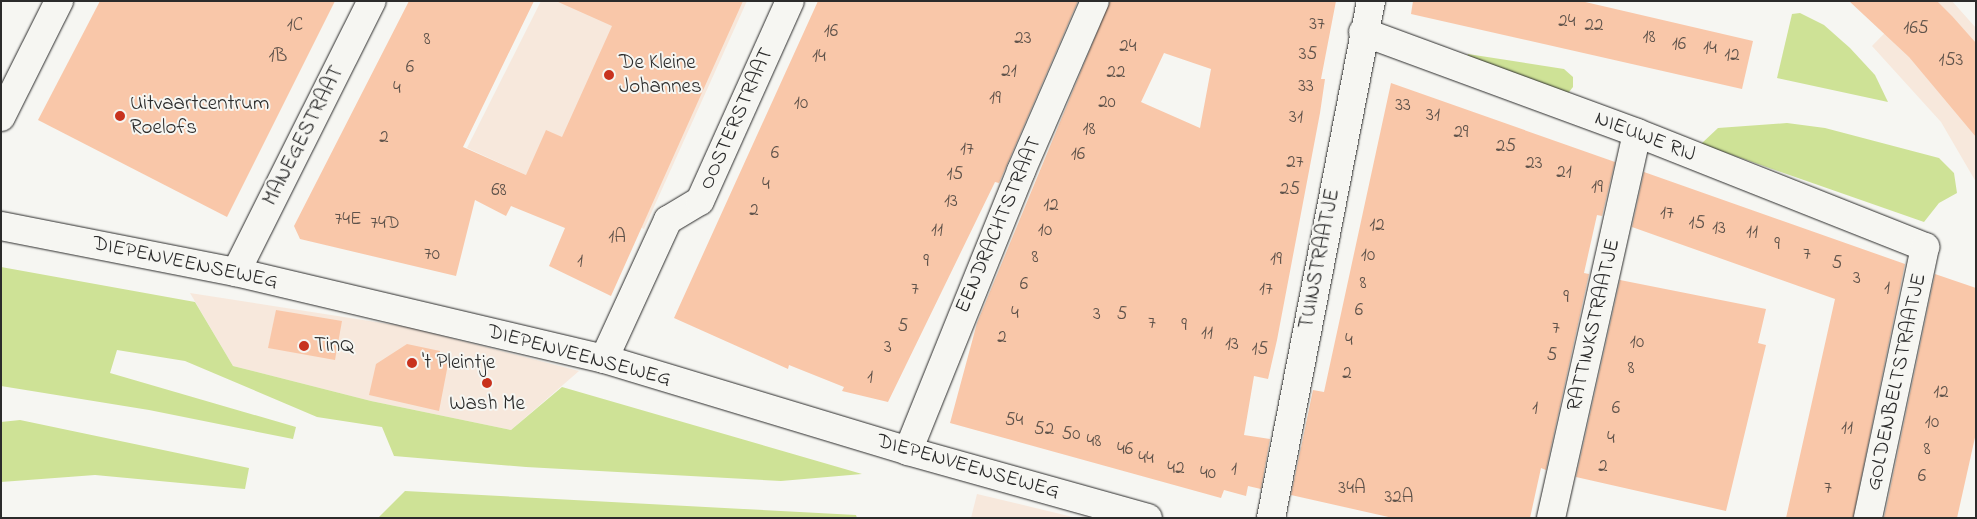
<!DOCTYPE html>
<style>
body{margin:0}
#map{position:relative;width:1977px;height:519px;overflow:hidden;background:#f6f6f2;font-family:"Indie Flower",sans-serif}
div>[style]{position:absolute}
.built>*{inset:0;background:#f7e8dc}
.green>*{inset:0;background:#cee296}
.building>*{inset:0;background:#f9c7a9}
.roads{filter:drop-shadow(0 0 1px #2b2b2b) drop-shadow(0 0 1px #2b2b2b)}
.minor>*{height:28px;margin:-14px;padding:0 14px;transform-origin:14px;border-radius:14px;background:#f6f6f2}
.dots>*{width:14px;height:14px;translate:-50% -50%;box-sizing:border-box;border:2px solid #f6f6f2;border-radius:50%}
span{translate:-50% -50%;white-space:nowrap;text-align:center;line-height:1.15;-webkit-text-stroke:4px #f6f6f2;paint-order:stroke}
.number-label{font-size:19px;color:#5e524a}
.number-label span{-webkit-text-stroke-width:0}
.poi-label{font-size:21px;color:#2b2b2b}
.left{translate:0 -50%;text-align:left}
.street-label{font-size:21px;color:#2b2b2b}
.frame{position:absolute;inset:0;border:2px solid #2b2b2b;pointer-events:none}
</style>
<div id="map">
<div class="built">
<i style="clip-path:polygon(541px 1px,747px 1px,644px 229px,467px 148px)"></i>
<i style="clip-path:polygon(1916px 1px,1952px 1px,1976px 28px,1976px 182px,1941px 122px,1872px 46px)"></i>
<i style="clip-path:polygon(190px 293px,408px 327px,579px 371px,511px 430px,371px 401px,233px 366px)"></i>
<i style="clip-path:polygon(977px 494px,1077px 518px,971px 518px)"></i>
</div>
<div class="green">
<i style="clip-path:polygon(1800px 13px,1824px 25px,1850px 48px,1875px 75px,1888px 102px,1777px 78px,1792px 14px)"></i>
<i style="clip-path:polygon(1468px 54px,1564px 69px,1573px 77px,1573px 87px,1565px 97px,1466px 59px)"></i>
<i style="clip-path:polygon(1787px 123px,1825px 128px,1939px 158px,1954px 173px,1957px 193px,1939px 203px,1924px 222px,1701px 144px,1718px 128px)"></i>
<i style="clip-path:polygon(1px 267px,195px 302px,233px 366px,371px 401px,511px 430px,562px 387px,862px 474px,781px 481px,526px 467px,394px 456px,382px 427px,317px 417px,185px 361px,117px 350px,110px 373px,296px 427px,293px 439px,149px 410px,1px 386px)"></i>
<i style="clip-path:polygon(20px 420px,249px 468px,245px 489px,95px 475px,1px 482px,1px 422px)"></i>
<i style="clip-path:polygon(405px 491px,856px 515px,857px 518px,378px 518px)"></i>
</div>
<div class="building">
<i style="clip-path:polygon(100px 1px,335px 1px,227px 217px,38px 120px)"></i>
<i style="clip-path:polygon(409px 1px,534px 1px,463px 147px,526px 175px,546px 130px,562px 137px,612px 26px,556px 1px,743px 1px,611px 296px,549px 266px,565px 228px,511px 206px,506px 216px,475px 200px,456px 276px,300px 239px,294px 226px)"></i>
<i style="clip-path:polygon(818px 1px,1078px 1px,999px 183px,995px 182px,888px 402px,842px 391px,844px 387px,789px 365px,788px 369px,674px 318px)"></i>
<i style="clip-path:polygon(evenodd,1110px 1px,1336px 1px,1321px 79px,1325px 79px,1320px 113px,1277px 340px,1268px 379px,1254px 376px,1244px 435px,1270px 439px,1261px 489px,1248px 486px,1246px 496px,1224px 490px,1221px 498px,950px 423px,977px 323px,1110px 1px,1164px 53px,1211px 69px,1200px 128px,1141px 102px,1164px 53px)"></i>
<i style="clip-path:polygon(1413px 1px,1581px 1px,1753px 41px,1742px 89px,1411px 14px)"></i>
<i style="clip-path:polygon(1849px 1px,1937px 1px,1952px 16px,1976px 43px,1976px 137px,1909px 57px)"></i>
<i style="clip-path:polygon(1391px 83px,1615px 162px,1602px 216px,1597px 215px,1584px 273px,1589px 274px,1546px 470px,1541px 468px,1530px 518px,1393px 518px,1291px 495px,1313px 390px,1324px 392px)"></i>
<i style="clip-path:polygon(1644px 172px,1905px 264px,1853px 518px,1786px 518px,1835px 299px,1632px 227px)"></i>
<i style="clip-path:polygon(1935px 274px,1976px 288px,1976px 433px,1957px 518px,1884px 518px)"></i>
<i style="clip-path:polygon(1620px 280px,1766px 309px,1758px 343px,1766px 345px,1726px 511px,1576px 477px)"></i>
<i style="clip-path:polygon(276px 310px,342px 321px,335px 360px,268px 348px)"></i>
<i style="clip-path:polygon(407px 344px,440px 351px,439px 358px,449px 359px,439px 411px,369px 395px,376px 364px)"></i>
</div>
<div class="roads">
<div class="minor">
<i style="left:1363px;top:32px;width:292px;rotate:20.2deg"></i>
<i style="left:1637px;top:133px;width:310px;rotate:21.6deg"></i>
<i style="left:1925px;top:247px;width:277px;rotate:101.9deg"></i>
<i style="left:1px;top:117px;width:130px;rotate:-63.4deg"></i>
<i style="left:1px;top:226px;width:239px;rotate:11.1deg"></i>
<i style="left:236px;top:272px;width:378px;rotate:13.3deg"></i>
<i style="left:604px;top:359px;width:318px;rotate:16.8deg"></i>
<i style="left:908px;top:451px;width:249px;rotate:15.6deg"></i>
<i style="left:236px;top:272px;width:303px;rotate:-63.4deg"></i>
<i style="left:604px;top:359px;width:153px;rotate:-65.3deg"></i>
<i style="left:668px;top:220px;width:37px;rotate:-31deg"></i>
<i style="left:700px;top:201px;width:219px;rotate:-65.8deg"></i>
<i style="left:908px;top:451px;width:302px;rotate:-68deg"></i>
<i style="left:1021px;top:171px;width:185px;rotate:-66.5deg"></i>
<i style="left:1271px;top:518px;width:527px;rotate:-79.05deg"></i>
<i style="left:1551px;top:518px;width:394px;rotate:-77.4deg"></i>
</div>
</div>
<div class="dots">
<i style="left:609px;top:75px;background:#c8321e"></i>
<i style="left:120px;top:116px;background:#c8321e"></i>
<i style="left:304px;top:346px;background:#c8321e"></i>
<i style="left:412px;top:363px;background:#c8321e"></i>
<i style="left:487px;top:383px;background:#c8321e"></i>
</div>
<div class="number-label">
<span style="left:1567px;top:22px">24</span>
<span style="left:1317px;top:25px">37</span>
<span style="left:295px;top:26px">1C</span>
<span style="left:1594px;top:26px">22</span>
<span style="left:1916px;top:29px">165</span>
<span style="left:831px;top:32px">16</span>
<span style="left:1649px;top:38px">18</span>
<span style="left:1023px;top:39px">23</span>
<span style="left:427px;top:40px">8</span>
<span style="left:1679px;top:45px">16</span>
<span style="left:1128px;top:47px">24</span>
<span style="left:1710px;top:49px">14</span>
<span style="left:1308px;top:55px">35</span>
<span style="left:1732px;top:56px">12</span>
<span style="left:278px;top:57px">1B</span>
<span style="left:819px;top:57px">14</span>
<span style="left:1951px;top:61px">153</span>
<span style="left:410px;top:68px">6</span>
<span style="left:1009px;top:72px">21</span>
<span style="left:1116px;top:73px">22</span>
<span style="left:1306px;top:87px">33</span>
<span style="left:397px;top:89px">4</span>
<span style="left:995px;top:99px">19</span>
<span style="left:1107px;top:103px">20</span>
<span style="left:801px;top:104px">10</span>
<span style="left:1403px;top:106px">33</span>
<span style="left:1433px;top:116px">31</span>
<span style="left:1296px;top:118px">31</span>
<span style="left:1089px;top:130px">18</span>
<span style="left:1461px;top:133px">29</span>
<span style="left:384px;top:138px">2</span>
<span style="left:1506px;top:147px">25</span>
<span style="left:967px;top:150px">17</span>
<span style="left:775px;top:154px">6</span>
<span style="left:1078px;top:155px">16</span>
<span style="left:1295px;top:163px">27</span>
<span style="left:1534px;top:164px">23</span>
<span style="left:1564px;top:173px">21</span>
<span style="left:955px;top:175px">15</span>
<span style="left:766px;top:185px">4</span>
<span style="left:1597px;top:188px">19</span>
<span style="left:1290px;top:190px">25</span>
<span style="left:499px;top:191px">68</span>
<span style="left:951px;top:202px">13</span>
<span style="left:1051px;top:206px">12</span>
<span style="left:754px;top:211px">2</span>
<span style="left:1667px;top:214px">17</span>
<span style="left:348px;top:220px">74E</span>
<span style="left:385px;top:224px">74D</span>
<span style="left:1697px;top:224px">15</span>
<span style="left:1377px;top:226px">12</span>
<span style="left:1719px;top:229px">13</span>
<span style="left:937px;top:231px">11</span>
<span style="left:1045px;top:231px">10</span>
<span style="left:1752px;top:233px">11</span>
<span style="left:617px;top:238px">1A</span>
<span style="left:1777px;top:245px">9</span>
<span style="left:432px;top:255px">70</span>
<span style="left:1807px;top:255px">7</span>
<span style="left:1368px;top:256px">10</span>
<span style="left:1035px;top:258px">8</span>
<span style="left:1276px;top:260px">19</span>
<span style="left:580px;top:262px">1</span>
<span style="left:926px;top:262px">9</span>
<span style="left:1837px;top:264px">5</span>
<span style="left:1857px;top:279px">3</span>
<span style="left:1363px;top:284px">8</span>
<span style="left:1024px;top:285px">6</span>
<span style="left:1887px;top:289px">1</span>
<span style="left:915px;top:290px">7</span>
<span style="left:1266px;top:290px">17</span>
<span style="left:1566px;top:298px">9</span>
<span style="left:1359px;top:311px">6</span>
<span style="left:1015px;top:314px">4</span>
<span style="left:1097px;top:315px">3</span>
<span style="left:1122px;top:315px">5</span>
<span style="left:1152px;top:324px">7</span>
<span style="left:1184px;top:326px">9</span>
<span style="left:903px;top:327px">5</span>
<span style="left:1556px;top:329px">7</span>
<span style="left:1207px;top:334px">11</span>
<span style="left:1002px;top:338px">2</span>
<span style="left:1349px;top:341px">4</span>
<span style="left:1637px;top:343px">10</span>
<span style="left:1232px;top:345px">13</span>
<span style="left:888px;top:348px">3</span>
<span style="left:1260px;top:350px">15</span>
<span style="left:1552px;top:356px">5</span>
<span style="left:1631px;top:369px">8</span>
<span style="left:1347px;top:374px">2</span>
<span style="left:870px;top:378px">1</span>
<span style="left:1941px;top:393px">12</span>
<span style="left:1535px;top:409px">1</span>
<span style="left:1616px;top:409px">6</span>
<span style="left:1014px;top:421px">54</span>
<span style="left:1932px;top:423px">10</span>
<span style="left:1847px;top:429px">11</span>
<span style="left:1044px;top:430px">52</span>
<span style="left:1071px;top:435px">50</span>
<span style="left:1611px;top:439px">4</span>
<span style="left:1094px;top:442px">48</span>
<span style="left:1125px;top:450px">46</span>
<span style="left:1927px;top:450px">8</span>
<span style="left:1146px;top:459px">44</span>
<span style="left:1603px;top:467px">2</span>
<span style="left:1176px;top:469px">42</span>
<span style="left:1234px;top:470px">1</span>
<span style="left:1208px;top:474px">40</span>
<span style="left:1922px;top:477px">6</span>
<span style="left:1352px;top:489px">34A</span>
<span style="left:1828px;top:489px">7</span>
<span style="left:1399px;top:498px">32A</span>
</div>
<div class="poi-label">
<span class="left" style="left:619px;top:75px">De Kleine<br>Johannes</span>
<span class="left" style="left:130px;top:116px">Uitvaartcentrum<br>Roelofs</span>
<span class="left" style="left:314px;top:346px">TinQ</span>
<span class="left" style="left:422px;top:363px">'t Pleintje</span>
<span style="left:487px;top:404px">Wash Me</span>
</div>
<div class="street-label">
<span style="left:737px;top:119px;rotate:-66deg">OOSTERSTRAAT</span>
<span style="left:304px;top:136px;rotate:-63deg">MANEGESTRAAT</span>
<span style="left:1645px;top:137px;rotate:21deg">NIEUWE RIJ</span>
<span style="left:999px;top:225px;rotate:-67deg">EENDRACHTSTRAAT</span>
<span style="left:1320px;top:259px;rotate:-79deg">TUINSTRAATJE</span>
<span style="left:185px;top:263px;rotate:12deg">DIEPENVEENSEWEG</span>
<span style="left:1594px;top:325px;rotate:-77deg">RATTINKSTRAATJE</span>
<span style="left:579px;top:356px;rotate:15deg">DIEPENVEENSEWEG</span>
<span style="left:1897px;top:382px;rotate:-78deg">GOLDENBELTSTRAATJE</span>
<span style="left:968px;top:467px;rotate:16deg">DIEPENVEENSEWEG</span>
</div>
<div class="frame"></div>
</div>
